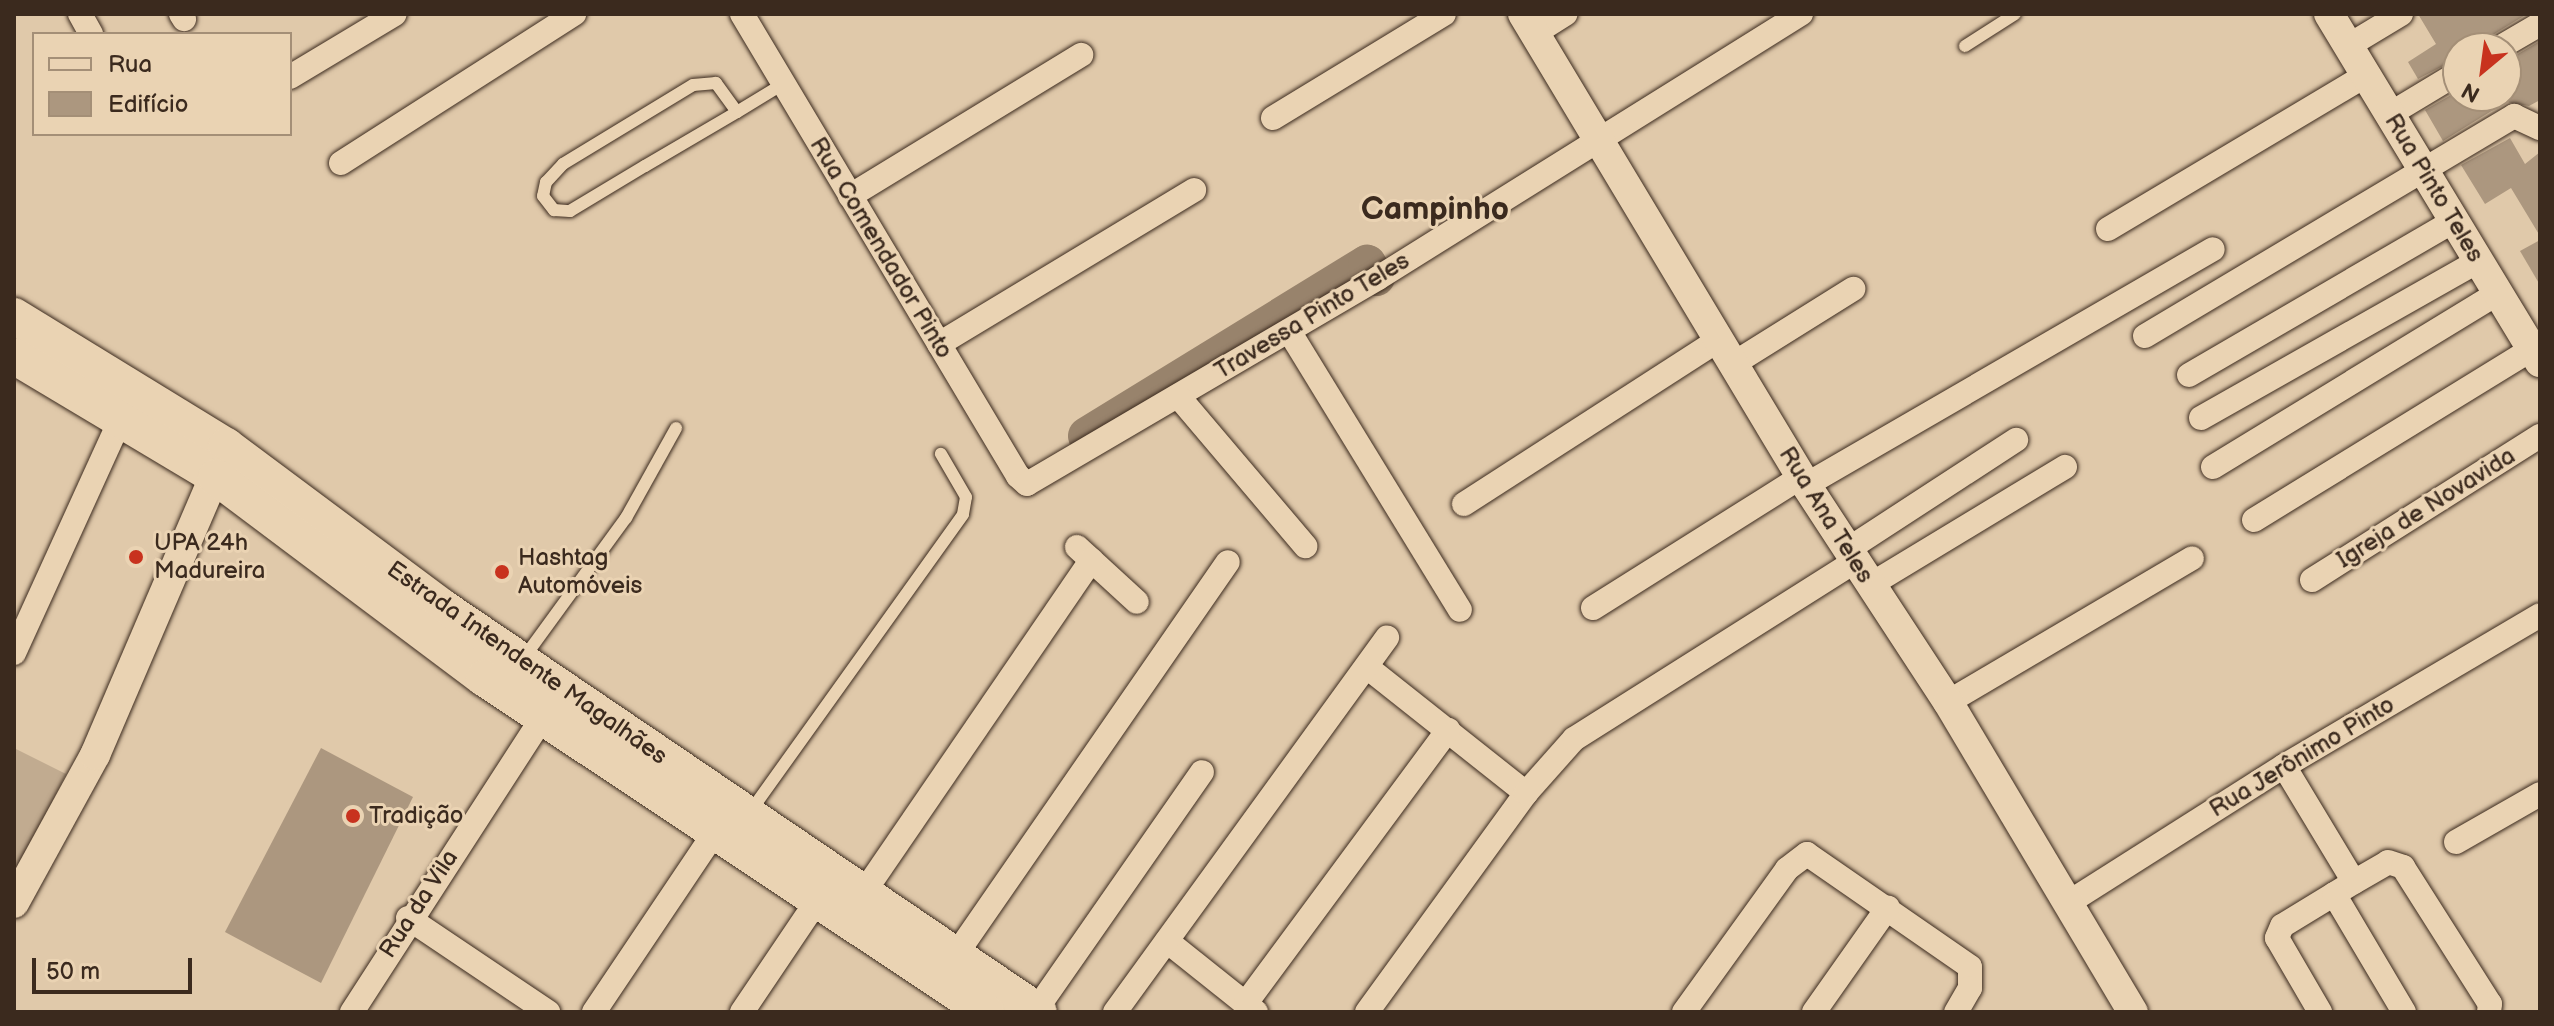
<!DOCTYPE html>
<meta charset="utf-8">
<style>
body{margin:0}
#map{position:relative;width:2554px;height:1026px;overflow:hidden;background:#e0c9aa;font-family:"Balsamiq Sans",sans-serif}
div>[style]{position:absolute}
.green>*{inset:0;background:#c1ab90}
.river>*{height:38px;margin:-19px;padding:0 19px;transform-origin:19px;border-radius:19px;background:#98836c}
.building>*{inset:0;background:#ac977f}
.roads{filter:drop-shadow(0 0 2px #3b2a1e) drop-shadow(0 0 2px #3b2a1e)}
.service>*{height:12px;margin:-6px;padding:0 6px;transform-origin:6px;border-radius:6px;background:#ead3b3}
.minor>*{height:24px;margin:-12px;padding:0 12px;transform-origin:12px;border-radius:12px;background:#ead3b3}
.tertiary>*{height:30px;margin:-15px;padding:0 15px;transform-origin:15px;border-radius:15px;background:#ead3b3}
.primary>*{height:36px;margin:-18px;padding:0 18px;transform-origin:18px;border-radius:18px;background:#ead3b3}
.dots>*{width:22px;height:22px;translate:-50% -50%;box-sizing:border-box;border:4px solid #ead3b3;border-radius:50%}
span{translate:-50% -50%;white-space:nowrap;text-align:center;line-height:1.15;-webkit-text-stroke:6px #ead3b3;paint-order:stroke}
.street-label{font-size:24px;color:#3b2a1e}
.poi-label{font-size:24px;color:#3b2a1e}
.left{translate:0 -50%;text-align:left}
.district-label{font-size:32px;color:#3b2a1e;font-weight:700}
.frame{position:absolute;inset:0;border:16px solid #3b2a1e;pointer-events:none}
.legend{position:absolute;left:32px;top:32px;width:260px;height:104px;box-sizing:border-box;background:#ead3b3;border:2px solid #a48f77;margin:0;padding:10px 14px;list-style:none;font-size:24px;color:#3b2a1e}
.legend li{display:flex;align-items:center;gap:16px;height:40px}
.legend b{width:40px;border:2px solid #a48f77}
.north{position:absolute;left:2442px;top:32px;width:80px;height:80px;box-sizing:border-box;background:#ead3b3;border:2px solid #a48f77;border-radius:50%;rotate:209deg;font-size:22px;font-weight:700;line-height:32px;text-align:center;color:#3b2a1e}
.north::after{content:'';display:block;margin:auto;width:28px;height:36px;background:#c8321e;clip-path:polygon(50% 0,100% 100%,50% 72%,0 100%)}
.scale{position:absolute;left:32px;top:958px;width:160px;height:36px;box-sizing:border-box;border:4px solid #3b2a1e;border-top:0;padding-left:10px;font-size:24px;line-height:28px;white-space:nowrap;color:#3b2a1e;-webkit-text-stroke:6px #ead3b3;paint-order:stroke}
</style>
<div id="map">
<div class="green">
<i style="clip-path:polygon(14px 748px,66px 774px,14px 880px)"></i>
</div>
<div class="river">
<i style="left:1087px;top:436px;width:329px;rotate:-31.6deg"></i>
<i style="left:1367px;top:264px;width:16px;rotate:55deg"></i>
</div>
<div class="building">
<i style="clip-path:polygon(2418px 14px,2527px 14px,2491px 36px,2484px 48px,2458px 48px,2458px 58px,2418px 79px,2408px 62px,2436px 44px)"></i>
<i style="clip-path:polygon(2540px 41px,2540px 100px,2529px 106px,2506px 102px,2443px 141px,2425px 110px,2458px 91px,2458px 96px,2506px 96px,2506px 61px)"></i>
<i style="clip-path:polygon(2510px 138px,2525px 164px,2540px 152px,2540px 236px,2511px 188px,2485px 204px,2461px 165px)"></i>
<i style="clip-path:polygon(2540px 240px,2540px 285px,2520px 251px)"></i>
<i style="clip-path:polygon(321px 748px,413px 797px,321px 983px,225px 932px)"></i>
</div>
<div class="roads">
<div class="service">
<i style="left:1965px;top:46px;width:59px;rotate:-32.6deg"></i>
<i style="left:737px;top:112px;width:36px;rotate:-126deg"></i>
<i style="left:716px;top:83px;width:23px;rotate:175deg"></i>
<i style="left:693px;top:85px;width:152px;rotate:148.7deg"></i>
<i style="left:563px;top:164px;width:25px;rotate:133deg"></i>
<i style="left:546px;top:182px;width:14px;rotate:102deg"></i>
<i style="left:543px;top:196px;width:18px;rotate:52deg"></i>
<i style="left:554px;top:210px;width:16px;rotate:4deg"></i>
<i style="left:570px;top:211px;width:87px;rotate:-31deg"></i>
<i style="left:645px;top:166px;width:107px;rotate:-30.4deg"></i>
<i style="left:737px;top:112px;width:54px;rotate:-31.3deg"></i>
<i style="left:523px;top:659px;width:175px;rotate:-53.9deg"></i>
<i style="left:626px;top:518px;width:103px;rotate:-60.9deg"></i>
<i style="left:750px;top:812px;width:366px;rotate:-54.4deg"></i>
<i style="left:963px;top:514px;width:17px;rotate:-80deg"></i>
<i style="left:966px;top:497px;width:50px;rotate:-120.2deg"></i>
</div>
<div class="minor">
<i style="left:80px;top:14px;width:23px;rotate:61deg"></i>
<i style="left:181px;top:14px;width:6px;rotate:59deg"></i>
<i style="left:742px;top:14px;width:538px;rotate:59.15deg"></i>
<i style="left:1018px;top:476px;width:12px;rotate:42deg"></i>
<i style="left:1027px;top:484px;width:407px;rotate:-30.4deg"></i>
<i style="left:1378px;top:278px;width:499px;rotate:-32deg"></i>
<i style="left:1535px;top:33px;width:36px;rotate:-32deg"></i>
<i style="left:2348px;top:46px;width:62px;rotate:-31.1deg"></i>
<i style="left:2499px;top:48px;width:48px;rotate:-30.3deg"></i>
<i style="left:290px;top:77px;width:122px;rotate:-31deg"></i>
<i style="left:2390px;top:114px;width:79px;rotate:-31.1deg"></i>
<i style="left:1273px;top:118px;width:200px;rotate:-31.3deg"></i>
<i style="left:341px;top:163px;width:277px;rotate:-32.6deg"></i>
<i style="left:850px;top:196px;width:271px;rotate:-31.4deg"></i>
<i style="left:2108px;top:229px;width:300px;rotate:-30.8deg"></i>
<i style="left:1289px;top:331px;width:327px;rotate:58.5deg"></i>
<i style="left:2145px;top:336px;width:430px;rotate:-30.8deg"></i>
<i style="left:2514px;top:116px;width:29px;rotate:25deg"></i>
<i style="left:939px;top:344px;width:298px;rotate:-31.1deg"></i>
<i style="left:1733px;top:364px;width:142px;rotate:-32deg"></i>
<i style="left:2189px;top:375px;width:306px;rotate:-30.2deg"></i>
<i style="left:1178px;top:396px;width:197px;rotate:49.7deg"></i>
<i style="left:2201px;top:418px;width:319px;rotate:-29.5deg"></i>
<i style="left:2213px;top:467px;width:334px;rotate:-31.4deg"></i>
<i style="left:1806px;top:485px;width:470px;rotate:-30.1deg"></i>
<i style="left:1464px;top:504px;width:302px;rotate:-32.8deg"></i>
<i style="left:2254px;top:520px;width:326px;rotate:-31.6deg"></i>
<i style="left:1077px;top:547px;width:81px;rotate:42.5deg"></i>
<i style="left:1847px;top:550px;width:202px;rotate:-33.1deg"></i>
<i style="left:2312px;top:580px;width:270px;rotate:-32.3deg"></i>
<i style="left:1870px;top:585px;width:228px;rotate:-31.2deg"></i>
<i style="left:1593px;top:608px;width:246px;rotate:-32.2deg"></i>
<i style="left:14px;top:653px;width:270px;rotate:-65.5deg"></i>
<i style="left:1367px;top:667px;width:203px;rotate:38.4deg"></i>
<i style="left:1948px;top:702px;width:283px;rotate:-30.5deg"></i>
<i style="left:2284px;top:766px;width:135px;rotate:58.9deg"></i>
<i style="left:2354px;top:882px;width:84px;rotate:148.6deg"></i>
<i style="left:2282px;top:926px;width:13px;rotate:113deg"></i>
<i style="left:2277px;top:938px;width:86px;rotate:59.8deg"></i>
<i style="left:2456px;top:842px;width:97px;rotate:-29.7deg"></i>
<i style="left:2354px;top:882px;width:39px;rotate:-30deg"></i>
<i style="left:2388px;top:862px;width:16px;rotate:18deg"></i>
<i style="left:2403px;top:867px;width:162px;rotate:57.6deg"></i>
<i style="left:2490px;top:1004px;width:8px;rotate:97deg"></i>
<i style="left:2334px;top:894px;width:137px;rotate:59.3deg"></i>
<i style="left:862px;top:895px;width:406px;rotate:-55.6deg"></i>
<i style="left:2068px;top:903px;width:256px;rotate:-32.4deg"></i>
<i style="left:2284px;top:766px;width:297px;rotate:-30.5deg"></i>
<i style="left:408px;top:918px;width:169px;rotate:33.9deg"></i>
<i style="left:1167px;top:941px;width:114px;rotate:38.6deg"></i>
<i style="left:955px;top:956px;width:479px;rotate:-55.3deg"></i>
<i style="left:1246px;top:1003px;width:340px;rotate:-53.5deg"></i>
<i style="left:1036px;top:1010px;width:290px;rotate:-55.1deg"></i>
<i style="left:352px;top:1012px;width:350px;rotate:-57.1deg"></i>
<i style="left:594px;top:1012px;width:217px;rotate:-56.1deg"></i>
<i style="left:742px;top:1012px;width:134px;rotate:-56deg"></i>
<i style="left:1115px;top:1012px;width:463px;rotate:-54deg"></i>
<i style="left:1367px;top:1012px;width:271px;rotate:-54deg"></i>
<i style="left:1526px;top:793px;width:72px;rotate:-48.4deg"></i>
<i style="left:1574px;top:739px;width:331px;rotate:-32.3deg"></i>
<i style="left:1684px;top:1012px;width:176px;rotate:-54.2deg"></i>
<i style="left:1787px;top:869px;width:25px;rotate:-37deg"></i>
<i style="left:1807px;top:854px;width:198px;rotate:34.7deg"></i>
<i style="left:1970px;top:967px;width:21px;rotate:90deg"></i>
<i style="left:1970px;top:988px;width:28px;rotate:120deg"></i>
<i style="left:1814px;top:1012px;width:128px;rotate:-54.8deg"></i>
</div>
<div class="tertiary">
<i style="left:1523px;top:14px;width:549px;rotate:59deg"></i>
<i style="left:1806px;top:485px;width:259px;rotate:56.8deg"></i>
<i style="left:1948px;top:702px;width:361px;rotate:59.2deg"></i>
<i style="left:2329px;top:14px;width:407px;rotate:58.8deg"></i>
<i style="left:14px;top:903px;width:169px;rotate:-61.3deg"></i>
<i style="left:95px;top:755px;width:325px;rotate:-66.8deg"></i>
</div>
<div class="primary">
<i style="left:14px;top:316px;width:249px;rotate:31.5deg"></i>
<i style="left:226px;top:446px;width:269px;rotate:36.7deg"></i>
<i style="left:442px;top:607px;width:721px;rotate:34.15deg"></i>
<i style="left:14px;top:356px;width:235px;rotate:30.9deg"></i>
<i style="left:216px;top:477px;width:335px;rotate:36.9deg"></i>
<i style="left:484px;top:678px;width:603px;rotate:33.64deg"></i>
</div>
</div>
<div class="dots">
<i style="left:136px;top:557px;background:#c8321e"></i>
<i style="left:502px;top:572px;background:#c8321e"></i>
<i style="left:353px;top:816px;background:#c8321e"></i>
</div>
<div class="street-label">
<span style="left:2434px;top:188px;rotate:59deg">Rua Pinto Teles</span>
<span style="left:881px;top:248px;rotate:59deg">Rua Comendador Pinto</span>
<span style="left:1312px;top:316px;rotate:-31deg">Travessa Pinto Teles</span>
<span style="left:2426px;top:508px;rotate:-32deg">Igreja de Novavida</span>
<span style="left:1826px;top:515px;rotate:58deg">Rua Ana Teles</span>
<span style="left:527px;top:663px;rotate:35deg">Estrada Intendente Magalhães</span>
<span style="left:2302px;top:757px;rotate:-31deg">Rua Jerônimo Pinto</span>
<span style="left:419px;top:904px;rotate:-57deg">Rua da Vila</span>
</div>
<div class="poi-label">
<span class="left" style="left:154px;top:557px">UPA 24h<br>Madureira</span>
<span class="left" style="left:518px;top:572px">Hashtag<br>Automóveis</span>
<span class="left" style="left:369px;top:816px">Tradição</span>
</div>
<div class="district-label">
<span style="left:1435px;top:210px">Campinho</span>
</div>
<div class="frame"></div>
<ul class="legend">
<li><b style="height:10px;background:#ead3b3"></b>Rua</li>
<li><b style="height:22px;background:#ac977f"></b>Edifício</li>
</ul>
<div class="north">N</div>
<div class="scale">50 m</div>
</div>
